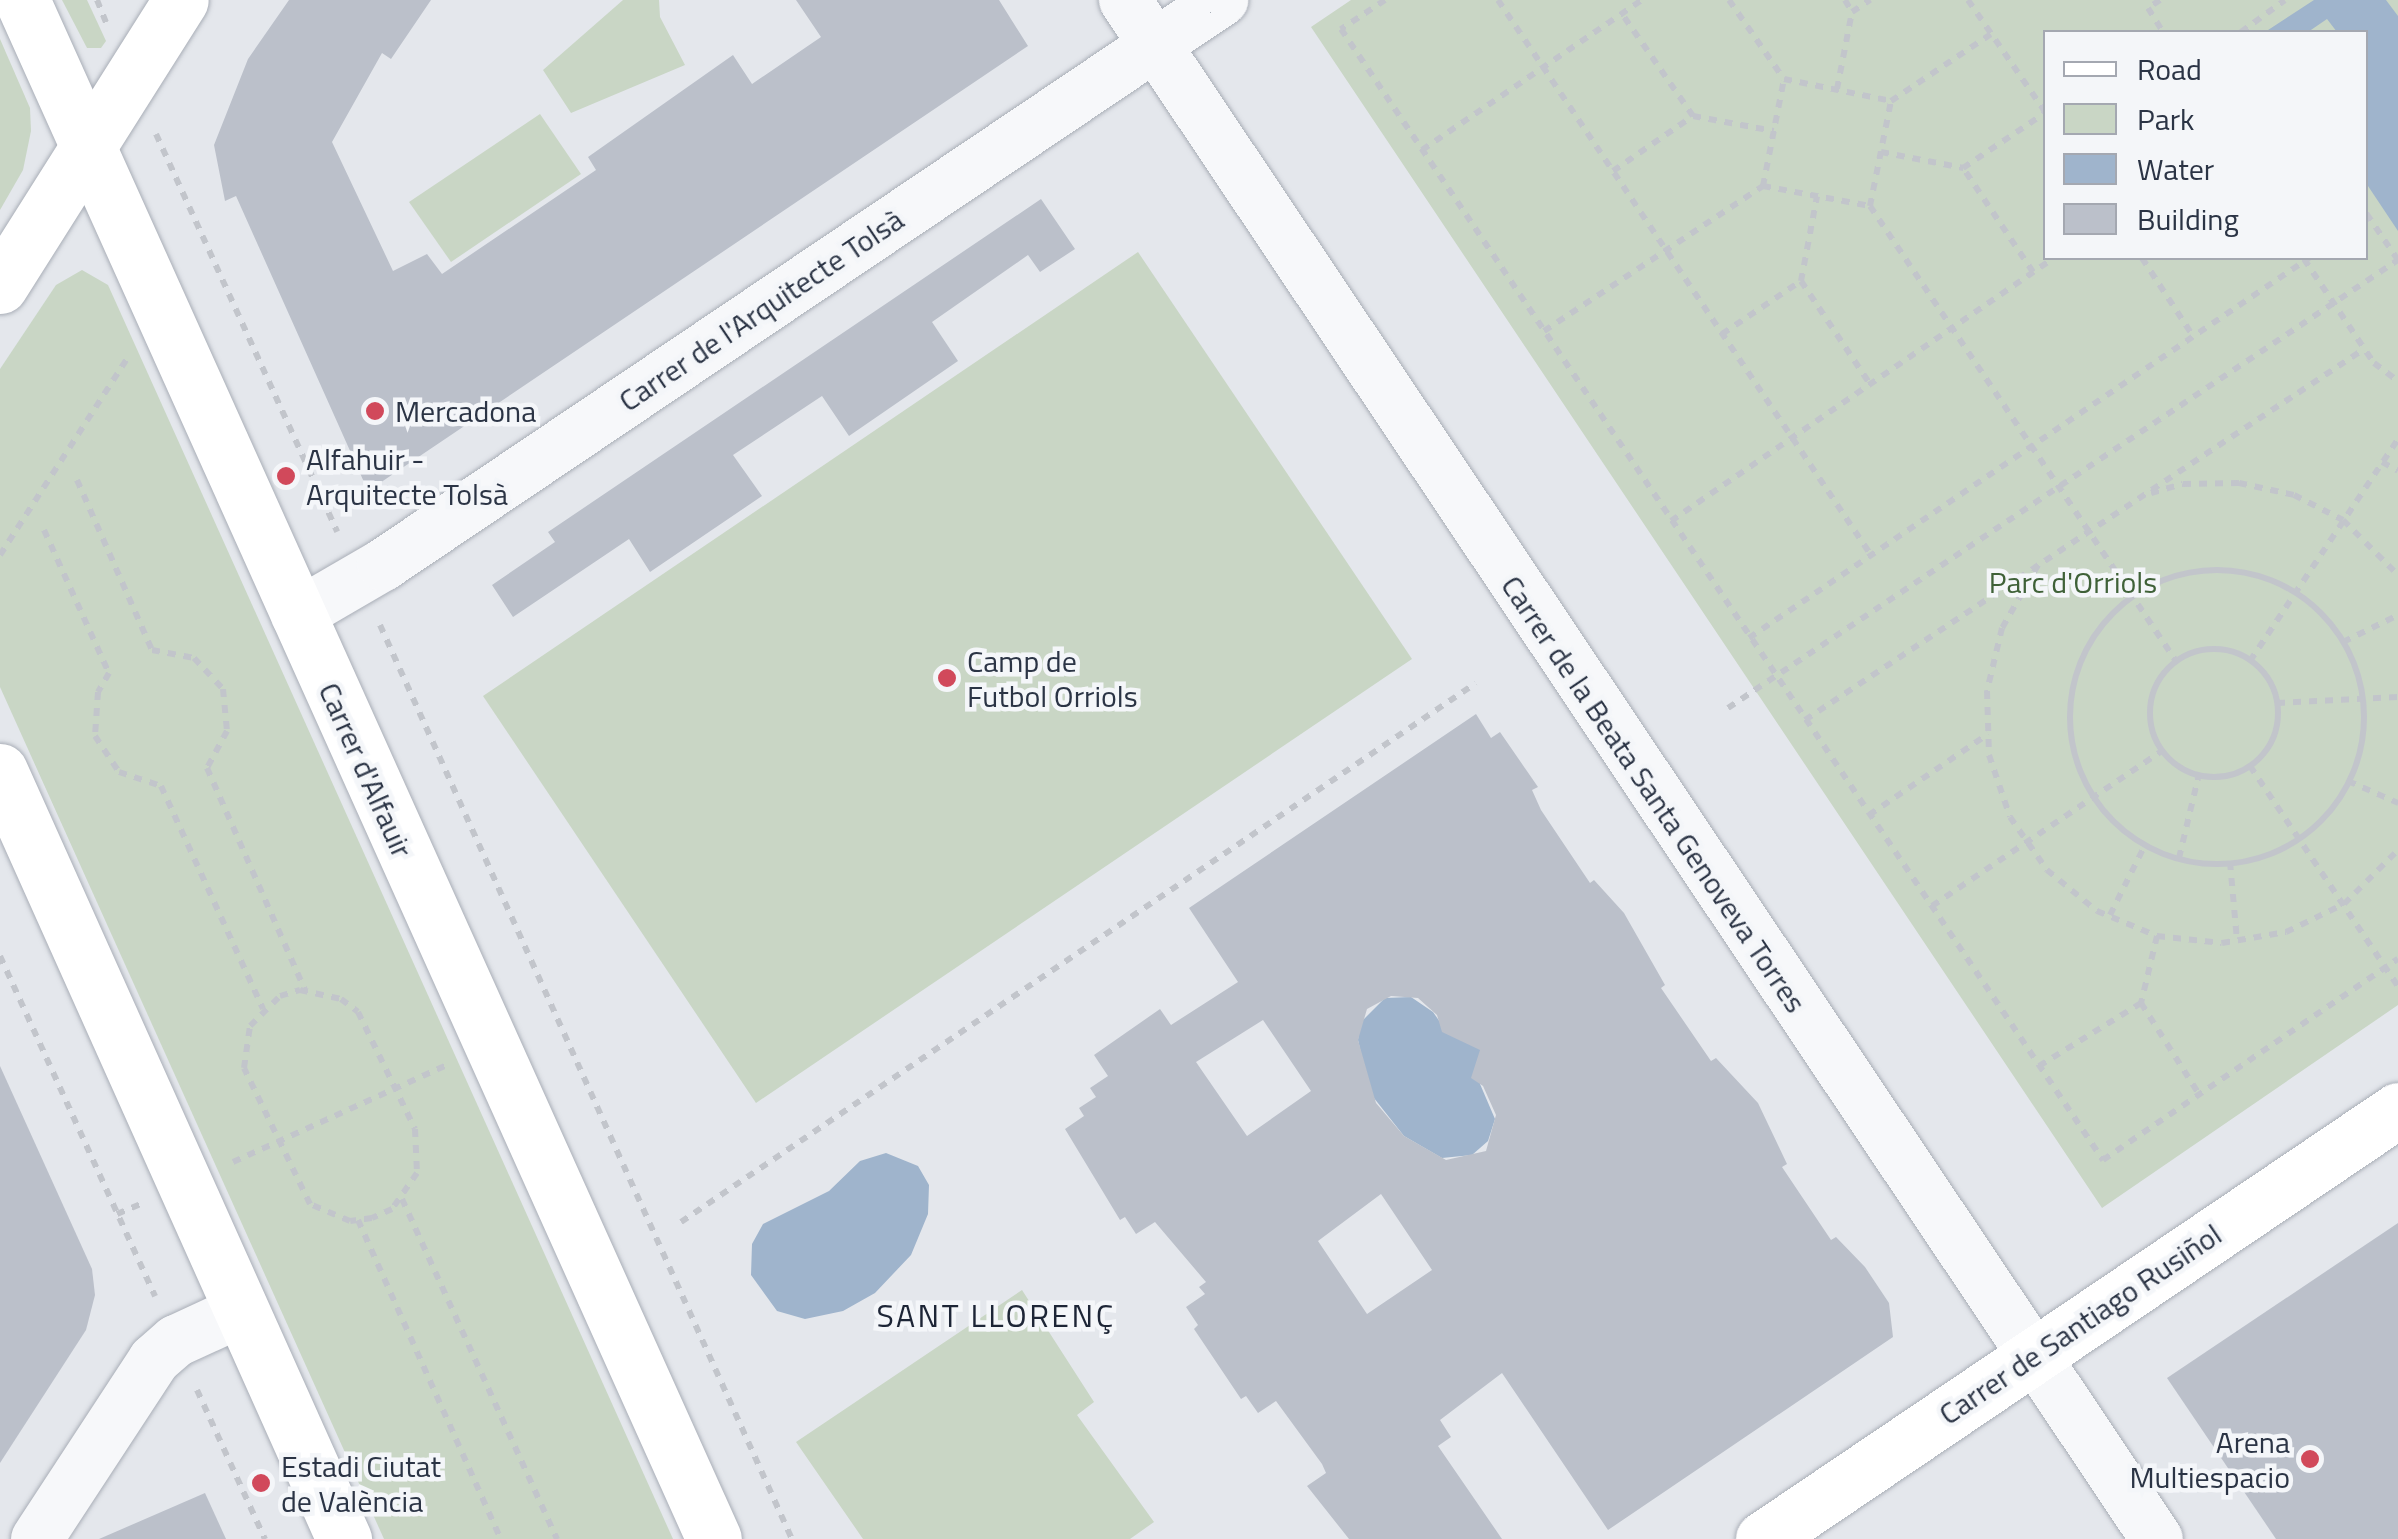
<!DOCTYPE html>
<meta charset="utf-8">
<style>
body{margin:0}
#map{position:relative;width:2398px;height:1539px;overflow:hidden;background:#e4e7ec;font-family:"Titillium Web",sans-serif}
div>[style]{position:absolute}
.green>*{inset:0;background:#c9d6c5}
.water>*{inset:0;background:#9fb4cc}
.building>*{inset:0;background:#bbc0ca}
.path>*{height:6px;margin-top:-3px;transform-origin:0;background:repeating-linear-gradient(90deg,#c2c5cb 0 8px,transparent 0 16px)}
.path>.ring{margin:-3px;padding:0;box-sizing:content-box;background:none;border:6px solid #c2c5cb;border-radius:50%}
.roads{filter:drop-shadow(0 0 2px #a9aeb7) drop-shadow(0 0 2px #a9aeb7)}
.street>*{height:52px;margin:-26px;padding:0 26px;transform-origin:26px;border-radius:26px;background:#f7f8fa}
.secondary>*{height:55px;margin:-27.5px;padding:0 27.5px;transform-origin:27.5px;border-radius:27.5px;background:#fff}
.dots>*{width:28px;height:28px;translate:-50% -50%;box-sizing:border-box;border:5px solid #f4f6f9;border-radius:50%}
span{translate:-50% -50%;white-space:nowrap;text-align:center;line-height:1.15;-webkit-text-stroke:9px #f4f6f9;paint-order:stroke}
.street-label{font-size:30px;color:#2b3445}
.poi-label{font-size:30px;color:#2b3445}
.left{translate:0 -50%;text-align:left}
.right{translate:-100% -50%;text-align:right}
.park-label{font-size:30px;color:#3f6138}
.neighbourhood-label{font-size:32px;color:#1d2536;letter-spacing:2.5px}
.legend{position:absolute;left:2043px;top:30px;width:325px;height:230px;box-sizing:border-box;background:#f4f6f9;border:2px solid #a4a8b1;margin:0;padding:12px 18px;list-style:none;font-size:30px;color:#2b3445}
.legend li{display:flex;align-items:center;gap:20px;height:50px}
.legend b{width:50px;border:2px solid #a4a8b1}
</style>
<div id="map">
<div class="green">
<i style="clip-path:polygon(62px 0,87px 0,106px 41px,101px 48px,87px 48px)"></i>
<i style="clip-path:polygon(623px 0,659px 0,660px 17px,685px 65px,571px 113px,543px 70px)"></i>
<i style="clip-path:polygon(evenodd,1351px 0,2398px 0,2398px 1005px,2102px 1208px,1311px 27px,1351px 0,2046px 32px,2366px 32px,2366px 258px,2046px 258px,2046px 32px)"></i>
<i style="clip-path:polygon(0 39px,30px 108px,31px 131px,23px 170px,0 210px)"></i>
<i style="clip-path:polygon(540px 114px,581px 174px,451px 262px,409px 202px)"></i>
<i style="clip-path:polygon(1138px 252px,1412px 659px,756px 1103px,483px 696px)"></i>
<i style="clip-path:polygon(82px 270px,108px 285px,673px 1539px,384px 1539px,0 687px,0 369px,56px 285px)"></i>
<i style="clip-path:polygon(1022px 1290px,1094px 1402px,1077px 1415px,1154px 1522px,1130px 1539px,863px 1539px,796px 1442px)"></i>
</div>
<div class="water">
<i style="clip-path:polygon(2314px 0,2386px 0,2398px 16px,2398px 231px,2366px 183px,2366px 32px,2337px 32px,2327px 19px,2308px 32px,2265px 32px)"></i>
<i style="clip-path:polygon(1411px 997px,1433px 1012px,1449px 1035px,1486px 1019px,1480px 1084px,1495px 1119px,1488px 1141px,1472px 1155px,1442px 1158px,1404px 1136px,1370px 1093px,1358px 1040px,1360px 1023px,1385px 998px)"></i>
<i style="clip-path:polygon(886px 1153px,918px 1166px,929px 1185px,928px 1214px,911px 1255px,875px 1293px,843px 1311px,805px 1319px,777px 1311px,751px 1275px,752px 1244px,763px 1224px,829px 1191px,860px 1161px)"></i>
</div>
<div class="building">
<i style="clip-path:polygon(289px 0,431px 0,391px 59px,382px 53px,332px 142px,393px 271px,427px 254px,442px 274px,596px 170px,588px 157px,733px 55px,752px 84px,821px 37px,796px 0,999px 0,1028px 46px,368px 491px,236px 196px,225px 201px,214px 145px,248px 59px)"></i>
<i style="clip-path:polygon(1041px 199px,1075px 249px,1040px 272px,1028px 255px,932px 322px,958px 361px,849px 436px,822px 396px,733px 455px,762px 496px,650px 572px,629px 539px,513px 617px,492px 585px,555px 542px,548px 532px)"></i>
<i style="clip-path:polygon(evenodd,1476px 714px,1491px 738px,1500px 732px,1538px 787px,1532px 790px,1541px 810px,1590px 883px,1594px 880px,1624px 913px,1665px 985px,1661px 988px,1711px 1061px,1716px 1058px,1758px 1103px,1787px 1164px,1782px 1167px,1831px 1240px,1836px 1237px,1865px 1267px,1889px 1303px,1893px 1337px,1608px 1530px,1502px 1373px,1440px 1420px,1451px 1437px,1438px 1446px,1502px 1539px,1349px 1539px,1307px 1486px,1326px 1473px,1322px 1464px,1276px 1401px,1258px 1413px,1246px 1396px,1241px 1399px,1194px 1329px,1198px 1325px,1186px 1307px,1205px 1294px,1199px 1287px,1206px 1282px,1155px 1222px,1136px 1234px,1125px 1217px,1120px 1220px,1065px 1129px,1084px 1116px,1079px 1108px,1096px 1097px,1090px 1088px,1108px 1076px,1094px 1055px,1160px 1009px,1171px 1025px,1238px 982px,1189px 908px,1476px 714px,1391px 996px,1418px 998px,1437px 1015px,1442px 1032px,1480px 1050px,1471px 1078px,1483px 1086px,1496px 1115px,1486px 1151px,1446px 1160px,1404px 1136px,1376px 1103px,1358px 1040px,1367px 1009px,1391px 996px,1476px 714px,1263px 1020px,1311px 1091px,1247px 1136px,1196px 1062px,1263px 1020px,1476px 714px,1381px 1194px,1432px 1270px,1367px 1314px,1318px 1241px,1381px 1194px)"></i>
<i style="clip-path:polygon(0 1066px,92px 1269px,95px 1295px,86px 1330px,0 1463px)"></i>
<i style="clip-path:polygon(2398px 1223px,2398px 1539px,2276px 1539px,2167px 1378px)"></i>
<i style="clip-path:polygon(205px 1493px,226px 1539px,99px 1539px)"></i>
</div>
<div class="path">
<i style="left:97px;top:0;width:24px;rotate:68deg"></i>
<i style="left:1385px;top:0;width:53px;rotate:146.6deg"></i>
<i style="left:1341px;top:29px;width:1364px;rotate:56.03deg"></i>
<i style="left:2103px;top:1160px;width:357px;rotate:-34.3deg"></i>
<i style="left:1498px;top:0;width:669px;rotate:56.1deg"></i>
<i style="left:1729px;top:0;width:96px;rotate:55.2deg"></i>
<i style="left:1784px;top:79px;width:109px;rotate:11.6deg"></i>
<i style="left:1891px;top:101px;width:120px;rotate:-33.8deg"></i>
<i style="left:1845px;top:0;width:14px;rotate:60deg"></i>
<i style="left:1852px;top:12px;width:22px;rotate:-34deg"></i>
<i style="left:1968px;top:0;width:137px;rotate:55.4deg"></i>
<i style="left:2160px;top:0;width:14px;rotate:146deg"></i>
<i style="left:2148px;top:8px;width:28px;rotate:58deg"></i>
<i style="left:2241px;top:32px;width:54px;rotate:-36deg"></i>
<i style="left:1837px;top:89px;width:78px;rotate:-79deg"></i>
<i style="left:1693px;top:116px;width:82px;rotate:10.5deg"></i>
<i style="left:156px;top:134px;width:437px;rotate:65.5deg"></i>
<i style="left:1422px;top:150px;width:266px;rotate:-34.3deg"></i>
<i style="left:1881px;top:152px;width:84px;rotate:11deg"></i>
<i style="left:1613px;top:171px;width:97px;rotate:-34.5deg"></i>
<i style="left:1693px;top:116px;width:124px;rotate:-124.8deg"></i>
<i style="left:1763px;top:186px;width:109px;rotate:-78.9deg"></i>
<i style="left:1870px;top:206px;width:107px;rotate:-78.7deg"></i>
<i style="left:2142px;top:258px;width:93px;rotate:56.8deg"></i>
<i style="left:2304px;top:259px;width:125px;rotate:56.1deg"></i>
<i style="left:2374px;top:363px;width:30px;rotate:37deg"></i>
<i style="left:2033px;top:272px;width:125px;rotate:-123.9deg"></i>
<i style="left:1963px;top:168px;width:99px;rotate:-33.9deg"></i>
<i style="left:1801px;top:281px;width:86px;rotate:-79.3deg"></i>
<i style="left:1544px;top:331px;width:263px;rotate:-33.5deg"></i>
<i style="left:1763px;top:186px;width:109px;rotate:10.6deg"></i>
<i style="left:1870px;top:206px;width:548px;rotate:56.08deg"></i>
<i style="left:1722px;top:334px;width:95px;rotate:-33.9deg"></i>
<i style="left:1801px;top:281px;width:124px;rotate:56.2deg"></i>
<i style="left:2382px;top:462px;width:18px;rotate:29deg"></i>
<i style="left:77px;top:480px;width:186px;rotate:66.2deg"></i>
<i style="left:152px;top:650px;width:43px;rotate:10.8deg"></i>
<i style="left:194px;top:658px;width:42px;rotate:46.9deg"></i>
<i style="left:223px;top:689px;width:42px;rotate:84.6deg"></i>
<i style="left:227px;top:731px;width:42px;rotate:118.4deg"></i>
<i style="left:207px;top:768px;width:243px;rotate:66.2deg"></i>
<i style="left:2151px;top:493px;width:33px;rotate:-16deg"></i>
<i style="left:2183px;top:484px;width:56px;rotate:-1deg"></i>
<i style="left:2239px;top:483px;width:56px;rotate:12.3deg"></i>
<i style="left:2294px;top:495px;width:55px;rotate:27deg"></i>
<i style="left:2343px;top:520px;width:78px;rotate:45deg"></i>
<i style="left:1671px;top:521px;width:464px;rotate:-34.5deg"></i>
<i style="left:44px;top:530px;width:157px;rotate:65.6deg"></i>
<i style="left:109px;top:673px;width:22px;rotate:120deg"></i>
<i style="left:98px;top:692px;width:44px;rotate:93.9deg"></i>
<i style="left:95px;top:736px;width:43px;rotate:56.3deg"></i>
<i style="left:119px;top:772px;width:44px;rotate:18.4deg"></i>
<i style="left:161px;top:786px;width:245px;rotate:65.4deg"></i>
<i style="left:0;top:555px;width:234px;rotate:-57.1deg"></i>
<i style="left:2038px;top:565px;width:73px;rotate:119.7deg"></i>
<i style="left:2002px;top:628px;width:65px;rotate:103.4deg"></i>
<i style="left:1987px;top:691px;width:64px;rotate:88.2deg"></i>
<i style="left:1989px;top:755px;width:65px;rotate:71.3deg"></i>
<i style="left:2010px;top:817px;width:65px;rotate:55.1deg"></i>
<i style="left:2047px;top:870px;width:65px;rotate:39.4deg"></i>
<i style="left:2097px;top:911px;width:65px;rotate:22.6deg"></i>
<i style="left:2157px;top:936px;width:65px;rotate:6.1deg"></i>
<i style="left:2222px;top:943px;width:65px;rotate:-9.8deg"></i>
<i style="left:2286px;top:932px;width:64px;rotate:-25.8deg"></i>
<i style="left:2344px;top:904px;width:76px;rotate:-45deg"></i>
<i class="ring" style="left:2070px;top:570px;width:288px;height:288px"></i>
<i style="left:380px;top:625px;width:1003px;rotate:65.74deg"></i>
<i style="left:1749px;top:638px;width:677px;rotate:-34.16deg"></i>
<i style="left:2343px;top:642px;width:61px;rotate:-26.1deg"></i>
<i class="ring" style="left:2150px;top:649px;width:122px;height:122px"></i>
<i style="left:2250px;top:661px;width:267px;rotate:-56.3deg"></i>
<i style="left:2277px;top:703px;width:121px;rotate:-2.8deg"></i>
<i style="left:1728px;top:708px;width:806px;rotate:-33.77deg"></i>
<i style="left:2398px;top:260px;width:57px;rotate:-124.2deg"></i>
<i style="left:1805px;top:720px;width:671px;rotate:-33.57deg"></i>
<i style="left:2250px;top:766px;width:265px;rotate:56.1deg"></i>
<i style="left:2348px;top:781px;width:55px;rotate:23.7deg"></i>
<i style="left:1869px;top:815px;width:144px;rotate:-34.2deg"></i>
<i style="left:2179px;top:858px;width:86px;rotate:-76.6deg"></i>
<i style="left:2230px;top:862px;width:78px;rotate:84.9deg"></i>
<i style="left:1932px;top:906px;width:279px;rotate:-34deg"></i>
<i style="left:2110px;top:915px;width:78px;rotate:-63.4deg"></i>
<i style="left:2157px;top:936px;width:69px;rotate:103.4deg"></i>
<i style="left:2141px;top:1003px;width:108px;rotate:57.5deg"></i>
<i style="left:0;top:956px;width:374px;rotate:65.5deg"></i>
<i style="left:300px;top:990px;width:42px;rotate:12.4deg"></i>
<i style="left:341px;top:999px;width:21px;rotate:37deg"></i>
<i style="left:358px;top:1012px;width:130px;rotate:64deg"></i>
<i style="left:415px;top:1129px;width:44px;rotate:87.4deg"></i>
<i style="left:417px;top:1173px;width:44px;rotate:124.8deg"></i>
<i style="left:392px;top:1209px;width:22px;rotate:156deg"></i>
<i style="left:372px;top:1218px;width:22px;rotate:172deg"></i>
<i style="left:350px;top:1221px;width:43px;rotate:-157deg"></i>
<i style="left:310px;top:1204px;width:151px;rotate:-115.9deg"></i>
<i style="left:244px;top:1068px;width:42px;rotate:-81.9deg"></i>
<i style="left:250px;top:1026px;width:42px;rotate:-45deg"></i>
<i style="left:280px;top:996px;width:21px;rotate:-17deg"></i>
<i style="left:2039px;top:1066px;width:120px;rotate:-31.7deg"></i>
<i style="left:233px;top:1162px;width:233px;rotate:-24.4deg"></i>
<i style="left:402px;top:1199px;width:374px;rotate:65.5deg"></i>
<i style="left:117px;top:1214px;width:25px;rotate:-23deg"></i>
<i style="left:358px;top:1220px;width:350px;rotate:65.9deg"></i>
<i style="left:681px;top:1222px;width:960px;rotate:-34.14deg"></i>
<i style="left:197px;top:1390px;width:164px;rotate:65.5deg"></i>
</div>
<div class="roads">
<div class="street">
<i style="left:1125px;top:0;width:1853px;rotate:56.16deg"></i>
<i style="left:297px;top:615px;width:99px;rotate:-30.2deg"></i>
<i style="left:383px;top:565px;width:1012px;rotate:-33.96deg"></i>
<i style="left:37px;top:1539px;width:214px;rotate:-56.8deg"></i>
<i style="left:154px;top:1360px;width:29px;rotate:-41deg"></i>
<i style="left:176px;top:1341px;width:72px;rotate:-24.8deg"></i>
</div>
<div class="secondary">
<i style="left:22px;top:0;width:1687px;rotate:65.79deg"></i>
<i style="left:0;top:286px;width:338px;rotate:-57.7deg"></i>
<i style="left:0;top:771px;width:842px;rotate:65.87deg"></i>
<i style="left:1763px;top:1539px;width:766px;rotate:-34.04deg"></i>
</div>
</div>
<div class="dots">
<i style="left:375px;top:411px;background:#d1495b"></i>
<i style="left:286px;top:476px;background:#d1495b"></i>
<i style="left:947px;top:678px;background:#d1495b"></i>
<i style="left:2310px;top:1459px;background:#d1495b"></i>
<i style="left:261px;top:1483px;background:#d1495b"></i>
</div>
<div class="street-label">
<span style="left:761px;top:310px;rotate:-34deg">Carrer de l'Arquitecte Tolsà</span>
<span style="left:366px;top:770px;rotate:66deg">Carrer d'Alfauir</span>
<span style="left:1654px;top:794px;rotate:56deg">Carrer de la Beata Santa Genoveva Torres</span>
<span style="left:2080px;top:1324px;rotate:-34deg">Carrer de Santiago Rusiñol</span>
</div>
<div class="poi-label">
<span class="left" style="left:395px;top:411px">Mercadona</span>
<span class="left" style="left:306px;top:476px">Alfahuir -<br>Arquitecte Tolsà</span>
<span class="left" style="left:967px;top:678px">Camp de<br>Futbol Orriols</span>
<span class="right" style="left:2290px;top:1459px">Arena<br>Multiespacio</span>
<span class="left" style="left:281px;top:1483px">Estadi Ciutat<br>de València</span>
</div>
<div class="park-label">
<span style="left:2073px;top:582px">Parc d'Orriols</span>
</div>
<div class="neighbourhood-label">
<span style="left:996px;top:1315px">SANT LLORENÇ</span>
</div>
<ul class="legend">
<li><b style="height:12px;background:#fff"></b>Road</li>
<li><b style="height:28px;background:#c9d6c5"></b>Park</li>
<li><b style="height:28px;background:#9fb4cc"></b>Water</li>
<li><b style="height:28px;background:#bbc0ca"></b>Building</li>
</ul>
</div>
